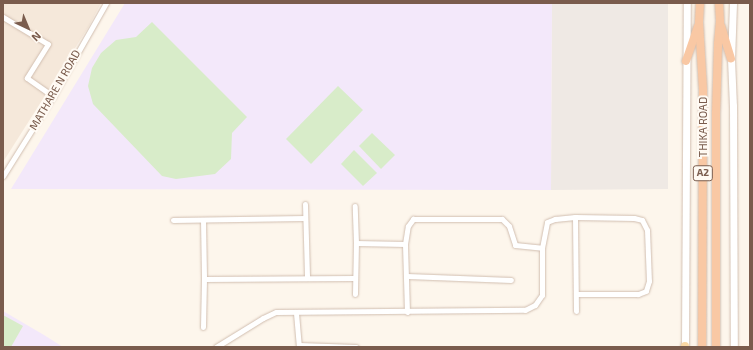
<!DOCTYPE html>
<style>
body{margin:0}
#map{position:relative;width:753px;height:350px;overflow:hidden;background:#fdf6ec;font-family:"Exo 2",sans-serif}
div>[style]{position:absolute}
.residential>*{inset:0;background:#f5e8da}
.industrial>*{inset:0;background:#efe9e4}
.education>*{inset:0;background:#f3e8fa}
.green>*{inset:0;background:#d8ecc9}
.roads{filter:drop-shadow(0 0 1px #d1beb0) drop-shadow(0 0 1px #d1beb0)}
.minor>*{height:5px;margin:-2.5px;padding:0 2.5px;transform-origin:2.5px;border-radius:2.5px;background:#fff}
.secondary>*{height:7px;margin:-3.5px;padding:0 3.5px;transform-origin:3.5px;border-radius:3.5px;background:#fff}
.primary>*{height:8px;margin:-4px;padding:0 4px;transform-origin:4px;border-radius:4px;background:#fbd9a5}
.trunk>*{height:8px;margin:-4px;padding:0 4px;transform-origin:4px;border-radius:4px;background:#f9c8a4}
span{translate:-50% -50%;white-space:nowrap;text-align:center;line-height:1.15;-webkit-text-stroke:4px #fffaf3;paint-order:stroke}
.shield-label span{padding:1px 3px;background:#fffaf3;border:1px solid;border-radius:3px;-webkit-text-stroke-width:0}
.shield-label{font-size:10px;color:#7a5c4d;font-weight:700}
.street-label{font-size:11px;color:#7a5c4d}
.frame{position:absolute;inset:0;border:4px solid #7a5c4d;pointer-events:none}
.north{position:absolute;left:8px;top:8px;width:40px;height:40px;-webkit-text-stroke:3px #fffaf3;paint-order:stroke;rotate:136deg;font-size:11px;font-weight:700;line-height:16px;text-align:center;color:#7a5c4d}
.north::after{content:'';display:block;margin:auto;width:14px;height:18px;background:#7a5c4d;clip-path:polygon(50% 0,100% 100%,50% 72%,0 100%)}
</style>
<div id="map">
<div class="residential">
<i style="clip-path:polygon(3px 3px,101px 3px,89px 26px,3px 162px)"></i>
</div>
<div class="industrial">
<i style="clip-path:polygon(552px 3px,668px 3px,668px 189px,551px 190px)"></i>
</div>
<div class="education">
<i style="clip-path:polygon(125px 3px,552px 3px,551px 190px,11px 189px)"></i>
<i style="clip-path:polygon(3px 311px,44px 335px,63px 347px,3px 347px)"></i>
</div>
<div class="green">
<i style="clip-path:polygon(152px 22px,247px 117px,232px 133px,231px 159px,215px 174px,176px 179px,162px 176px,93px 104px,88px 86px,92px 68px,101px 53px,116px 40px,136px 37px)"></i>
<i style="clip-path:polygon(338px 86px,363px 110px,311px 164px,286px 139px)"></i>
<i style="clip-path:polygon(372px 133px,395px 155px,381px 169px,359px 146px)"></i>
<i style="clip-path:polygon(354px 150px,377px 173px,363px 186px,341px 164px)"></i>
<i style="clip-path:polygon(3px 315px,23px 326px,11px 347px,3px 347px)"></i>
</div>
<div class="roads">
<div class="minor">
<i style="left:3px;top:17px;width:52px;rotate:31deg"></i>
<i style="left:48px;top:44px;width:40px;rotate:122deg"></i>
<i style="left:27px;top:78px;width:32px;rotate:35deg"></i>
<i style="left:3px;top:176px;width:94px;rotate:-58deg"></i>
<i style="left:53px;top:96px;width:107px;rotate:-60.3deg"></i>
<i style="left:305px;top:204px;width:73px;rotate:88.4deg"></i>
<i style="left:575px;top:217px;width:94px;rotate:89.4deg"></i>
<i style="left:173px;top:220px;width:132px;rotate:-0.9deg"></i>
<i style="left:203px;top:220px;width:59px;rotate:89deg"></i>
<i style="left:204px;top:279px;width:151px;rotate:-0.4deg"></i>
<i style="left:356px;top:243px;width:49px;rotate:1.2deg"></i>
<i style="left:407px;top:276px;width:104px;rotate:2.2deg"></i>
<i style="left:355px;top:294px;width:51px;rotate:-88.9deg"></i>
<i style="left:356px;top:243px;width:37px;rotate:-92deg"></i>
<i style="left:407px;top:312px;width:68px;rotate:-91.7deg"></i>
<i style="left:405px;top:244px;width:18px;rotate:-81deg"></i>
<i style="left:408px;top:226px;width:9px;rotate:-54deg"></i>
<i style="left:413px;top:219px;width:89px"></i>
<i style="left:502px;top:219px;width:10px;rotate:45deg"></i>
<i style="left:509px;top:226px;width:20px;rotate:72deg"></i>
<i style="left:515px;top:245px;width:27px;rotate:6deg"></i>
<i style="left:296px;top:313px;width:34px;rotate:85deg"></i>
<i style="left:203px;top:327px;width:48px;rotate:-88.8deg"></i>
<i style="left:299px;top:345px;width:57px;rotate:2deg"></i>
<i style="left:216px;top:347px;width:55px;rotate:-31.7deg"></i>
<i style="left:263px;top:318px;width:14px;rotate:-25deg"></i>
<i style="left:276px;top:312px;width:249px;rotate:-0.5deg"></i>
<i style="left:525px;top:310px;width:11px;rotate:-27deg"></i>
<i style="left:535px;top:305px;width:12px;rotate:-55deg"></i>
<i style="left:542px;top:295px;width:47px;rotate:-90deg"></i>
<i style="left:542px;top:248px;width:26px;rotate:-79deg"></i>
<i style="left:547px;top:222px;width:9px;rotate:-21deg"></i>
<i style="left:555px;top:219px;width:20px;rotate:-6deg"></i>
<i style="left:575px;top:217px;width:59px;rotate:1deg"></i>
<i style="left:634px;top:218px;width:8px;rotate:14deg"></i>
<i style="left:642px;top:220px;width:11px;rotate:63deg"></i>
<i style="left:647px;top:230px;width:51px;rotate:87.8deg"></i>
<i style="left:649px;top:281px;width:10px;rotate:107deg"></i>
<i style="left:646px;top:291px;width:9px;rotate:159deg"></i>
<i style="left:638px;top:294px;width:62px;rotate:180deg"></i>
</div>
<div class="secondary">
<i style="left:733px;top:3px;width:56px;rotate:92deg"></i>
<i style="left:731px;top:59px;width:47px;rotate:87.6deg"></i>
<i style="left:733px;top:106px;width:241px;rotate:89.8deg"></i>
<i style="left:685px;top:347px;width:344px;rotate:-89.7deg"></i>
</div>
<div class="primary">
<i style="left:685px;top:347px;width:1px;rotate:-90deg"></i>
</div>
<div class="trunk">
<i style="left:700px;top:3px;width:19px;rotate:93deg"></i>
<i style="left:699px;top:22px;width:68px;rotate:86.6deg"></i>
<i style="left:703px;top:90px;width:257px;rotate:90.2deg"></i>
<i style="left:721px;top:26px;width:34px;rotate:73deg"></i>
<i style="left:686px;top:61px;width:37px;rotate:-71deg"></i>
<i style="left:716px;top:347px;width:234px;rotate:-90deg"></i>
<i style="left:716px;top:113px;width:69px;rotate:-88.3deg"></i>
<i style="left:718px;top:44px;width:23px;rotate:-85deg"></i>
<i style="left:720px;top:21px;width:18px;rotate:-93deg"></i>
</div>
</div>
<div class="shield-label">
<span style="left:703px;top:173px">A2</span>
</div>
<div class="street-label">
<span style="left:55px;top:90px;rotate:-60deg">MATHARE N ROAD</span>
<span style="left:703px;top:127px;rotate:-90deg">THIKA ROAD</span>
</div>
<div class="frame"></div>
<div class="north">N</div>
</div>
